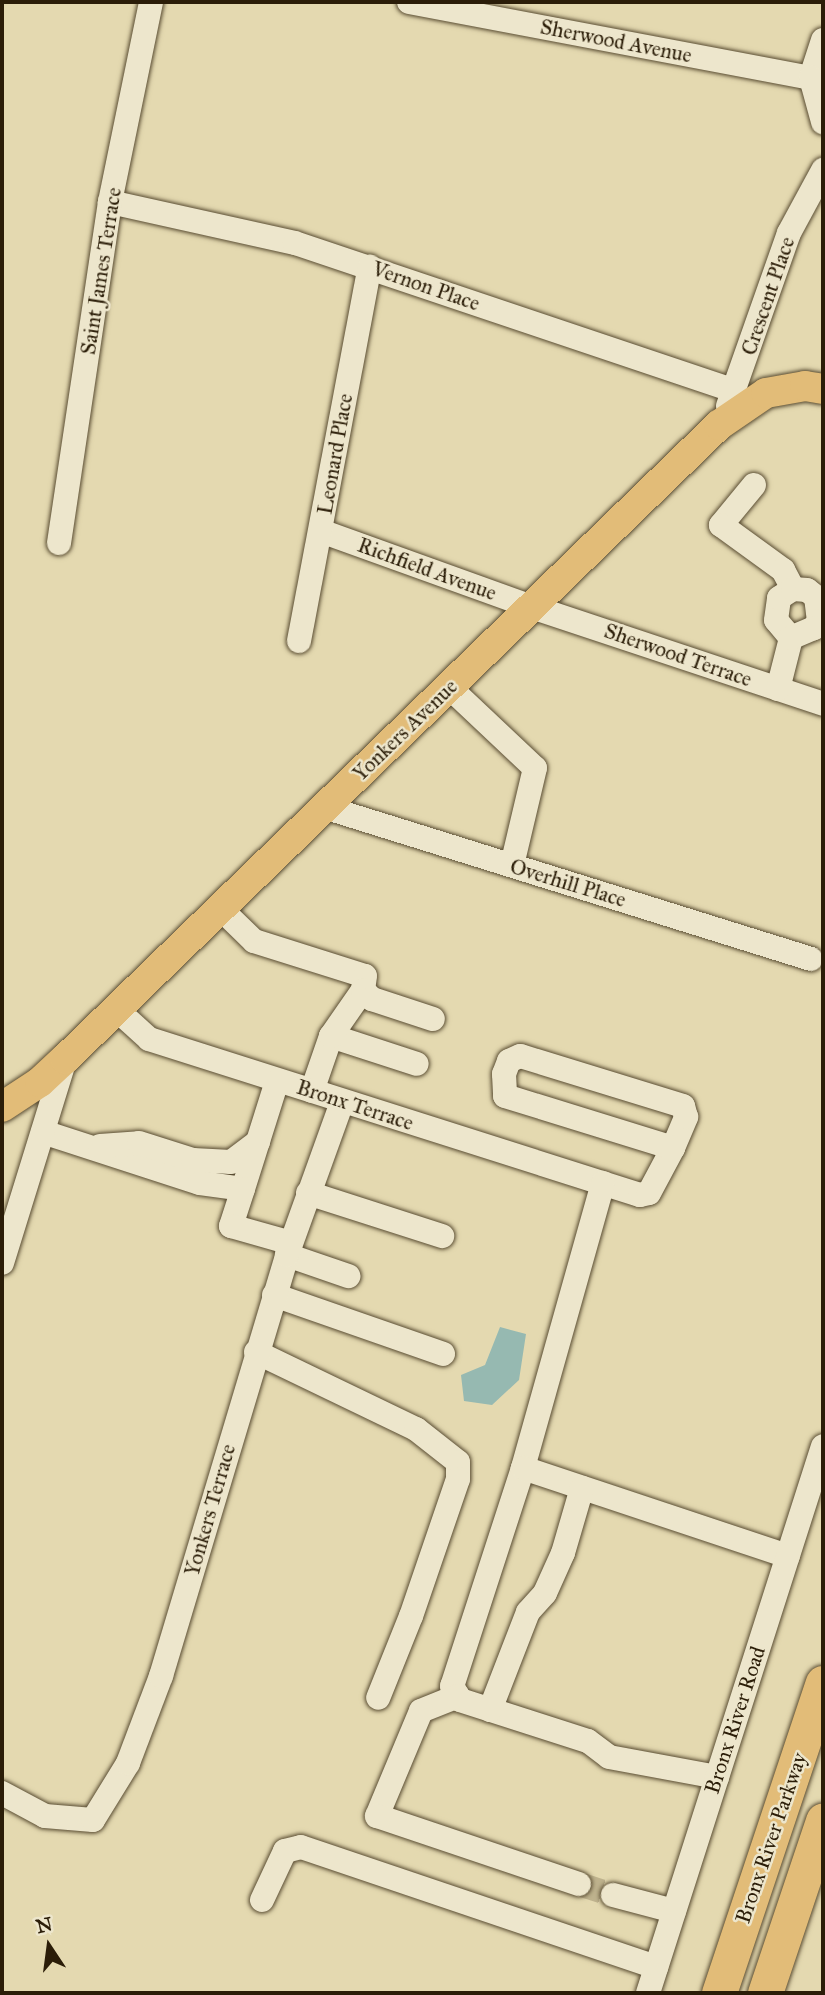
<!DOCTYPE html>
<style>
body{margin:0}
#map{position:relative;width:825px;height:1995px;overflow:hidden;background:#e4d9b0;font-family:"IM FELL Great Primer",serif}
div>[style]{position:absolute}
.water>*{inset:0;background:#96b9b1}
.minor-tunnel>*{height:24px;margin-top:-12px;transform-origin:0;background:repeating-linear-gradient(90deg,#bfb38e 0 24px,transparent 0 36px)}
.roads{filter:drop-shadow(0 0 2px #594c32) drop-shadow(0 0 2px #594c32)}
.minor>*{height:24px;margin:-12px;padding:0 12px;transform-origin:12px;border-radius:12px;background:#ede6cc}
.major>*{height:30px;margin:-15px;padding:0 15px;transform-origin:15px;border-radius:15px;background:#e2bc78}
.highway>*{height:35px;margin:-17.5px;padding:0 17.5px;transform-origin:17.5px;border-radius:17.5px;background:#e2bc78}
span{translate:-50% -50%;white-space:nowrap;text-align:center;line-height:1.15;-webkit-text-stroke:5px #ede6cc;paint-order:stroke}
.street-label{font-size:21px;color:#2b1d08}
.frame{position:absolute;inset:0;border:4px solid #2b1d08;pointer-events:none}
.north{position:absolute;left:14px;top:1911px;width:70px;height:70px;-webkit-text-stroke:5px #ede6cc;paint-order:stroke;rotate:347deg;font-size:19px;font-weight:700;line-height:28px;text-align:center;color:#2b1d08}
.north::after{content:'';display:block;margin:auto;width:24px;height:32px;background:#2b1d08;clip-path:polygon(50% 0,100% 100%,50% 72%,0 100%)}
</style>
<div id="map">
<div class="water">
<i style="clip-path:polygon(500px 1327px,526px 1334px,519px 1380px,492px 1405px,464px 1401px,461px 1375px,485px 1365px)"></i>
</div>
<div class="minor-tunnel">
<i style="left:579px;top:1884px;width:36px;rotate:18deg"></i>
</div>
<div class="roads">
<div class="minor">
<i style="left:409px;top:2px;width:409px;rotate:10.7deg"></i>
<i style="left:811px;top:78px;width:13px;rotate:23deg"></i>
<i style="left:823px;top:40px;width:40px;rotate:108deg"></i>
<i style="left:811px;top:78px;width:46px;rotate:74.7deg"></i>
<i style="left:110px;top:202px;width:189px;rotate:12.5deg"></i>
<i style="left:295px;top:243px;width:464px;rotate:18.6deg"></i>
<i style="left:728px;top:406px;width:183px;rotate:-70.6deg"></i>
<i style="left:789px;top:233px;width:72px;rotate:-61.6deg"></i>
<i style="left:754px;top:485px;width:52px;rotate:129.5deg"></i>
<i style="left:721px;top:525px;width:77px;rotate:36deg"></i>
<i style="left:783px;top:570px;width:21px;rotate:62deg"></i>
<i style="left:321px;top:531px;width:224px;rotate:19.8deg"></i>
<i style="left:532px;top:607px;width:307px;rotate:18.4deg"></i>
<i style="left:59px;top:543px;width:345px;rotate:-81.5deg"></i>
<i style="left:110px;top:202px;width:204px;rotate:-78.4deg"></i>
<i style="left:299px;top:641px;width:381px;rotate:-79.3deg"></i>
<i style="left:449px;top:687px;width:118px;rotate:43.3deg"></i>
<i style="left:535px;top:768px;width:100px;rotate:103.3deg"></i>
<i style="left:778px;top:689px;width:53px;rotate:-75.7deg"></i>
<i style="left:791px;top:638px;width:23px;rotate:-130deg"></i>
<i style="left:776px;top:620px;width:22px;rotate:-82deg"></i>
<i style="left:779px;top:598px;width:17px;rotate:-33deg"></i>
<i style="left:793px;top:589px;width:14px;rotate:4deg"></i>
<i style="left:807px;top:590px;width:11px;rotate:38deg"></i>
<i style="left:816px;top:597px;width:24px;rotate:83deg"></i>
<i style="left:819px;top:621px;width:9px;rotate:126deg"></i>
<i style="left:814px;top:628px;width:25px;rotate:157deg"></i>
<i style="left:324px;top:807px;width:510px;rotate:17.33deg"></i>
<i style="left:221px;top:909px;width:46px;rotate:44.1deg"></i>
<i style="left:254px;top:941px;width:116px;rotate:17.5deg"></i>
<i style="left:365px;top:976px;width:14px;rotate:98deg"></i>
<i style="left:117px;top:1010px;width:43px;rotate:42.2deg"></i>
<i style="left:149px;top:1039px;width:515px;rotate:17.63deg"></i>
<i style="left:640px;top:1195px;width:9px;rotate:-13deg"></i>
<i style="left:649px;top:1193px;width:51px;rotate:-61.9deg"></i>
<i style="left:673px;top:1148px;width:34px;rotate:-67deg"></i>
<i style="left:686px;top:1117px;width:11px;rotate:-105deg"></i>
<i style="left:683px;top:1106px;width:170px;rotate:-162.9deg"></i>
<i style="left:520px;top:1056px;width:12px;rotate:156deg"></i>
<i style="left:509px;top:1061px;width:14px;rotate:111deg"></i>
<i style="left:504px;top:1074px;width:22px;rotate:87deg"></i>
<i style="left:505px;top:1096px;width:176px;rotate:17.2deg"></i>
<i style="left:331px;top:1036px;width:90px;rotate:18deg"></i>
<i style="left:312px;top:1091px;width:58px;rotate:-70.9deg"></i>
<i style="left:331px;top:1036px;width:56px;rotate:-55.2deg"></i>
<i style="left:363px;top:990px;width:13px;rotate:45deg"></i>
<i style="left:372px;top:999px;width:64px;rotate:18.2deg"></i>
<i style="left:43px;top:1132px;width:165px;rotate:18deg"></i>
<i style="left:200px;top:1183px;width:43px;rotate:7.9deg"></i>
<i style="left:243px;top:1189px;width:113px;rotate:-72.5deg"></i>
<i style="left:100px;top:1146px;width:39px;rotate:-4deg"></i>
<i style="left:139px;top:1143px;width:57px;rotate:17.5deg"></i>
<i style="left:193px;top:1160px;width:38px;rotate:3deg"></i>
<i style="left:231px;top:1162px;width:34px;rotate:-37deg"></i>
<i style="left:603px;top:1183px;width:296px;rotate:105.7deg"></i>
<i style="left:523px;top:1468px;width:229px;rotate:108deg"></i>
<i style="left:452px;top:1686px;width:16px;rotate:60deg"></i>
<i style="left:460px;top:1700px;width:134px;rotate:17.8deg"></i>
<i style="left:588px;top:1741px;width:26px;rotate:37deg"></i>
<i style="left:609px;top:1757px;width:110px;rotate:10.5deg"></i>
<i style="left:243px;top:1189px;width:39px;rotate:108deg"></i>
<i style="left:231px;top:1226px;width:62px;rotate:15.8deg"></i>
<i style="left:308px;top:1193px;width:141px;rotate:17.8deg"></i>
<i style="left:287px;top:1255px;width:65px;rotate:19deg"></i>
<i style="left:2px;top:1263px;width:214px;rotate:-72.8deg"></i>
<i style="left:274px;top:1295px;width:179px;rotate:19.2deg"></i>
<i style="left:256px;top:1352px;width:178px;rotate:25.7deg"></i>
<i style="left:416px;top:1429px;width:53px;rotate:38.2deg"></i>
<i style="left:458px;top:1462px;width:17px;rotate:90deg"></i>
<i style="left:458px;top:1479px;width:145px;rotate:108.9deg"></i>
<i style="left:411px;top:1616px;width:88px;rotate:111.9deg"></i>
<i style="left:523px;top:1468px;width:279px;rotate:18.4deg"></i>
<i style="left:458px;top:1696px;width:40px;rotate:158deg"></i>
<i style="left:421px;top:1711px;width:114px;rotate:112.7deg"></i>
<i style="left:377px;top:1816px;width:213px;rotate:18.6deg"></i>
<i style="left:490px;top:1710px;width:105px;rotate:-68.8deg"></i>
<i style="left:528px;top:1612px;width:25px;rotate:-48deg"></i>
<i style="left:545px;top:1593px;width:44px;rotate:-65.8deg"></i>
<i style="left:563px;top:1553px;width:68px;rotate:-73.7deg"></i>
<i style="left:2px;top:1793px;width:49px;rotate:28.1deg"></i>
<i style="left:45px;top:1816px;width:48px;rotate:4.8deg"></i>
<i style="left:93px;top:1820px;width:67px;rotate:-58.4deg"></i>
<i style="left:128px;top:1763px;width:93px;rotate:-69.2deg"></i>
<i style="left:161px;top:1676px;width:439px;rotate:-73.3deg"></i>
<i style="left:287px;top:1255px;width:163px;rotate:-70.2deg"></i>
<i style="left:613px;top:1895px;width:63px;rotate:14.7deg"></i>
<i style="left:262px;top:1900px;width:54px;rotate:-64.9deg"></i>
<i style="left:285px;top:1851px;width:16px;rotate:-14deg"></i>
<i style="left:301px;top:1847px;width:375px;rotate:18.7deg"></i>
<i style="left:648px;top:1993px;width:574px;rotate:-72.26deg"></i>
</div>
<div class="major">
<i style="left:2px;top:1107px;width:45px;rotate:-33.3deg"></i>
<i style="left:40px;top:1082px;width:34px;rotate:-43deg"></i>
<i style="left:65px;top:1059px;width:911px;rotate:-44.11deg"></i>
<i style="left:719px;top:425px;width:57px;rotate:-34.2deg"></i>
<i style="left:766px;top:393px;width:40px;rotate:-10deg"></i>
<i style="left:805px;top:386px;width:18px;rotate:9deg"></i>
</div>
<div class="highway">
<i style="left:719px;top:1993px;width:327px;rotate:-71.5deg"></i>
<i style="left:765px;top:1993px;width:182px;rotate:-71.4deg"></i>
</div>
</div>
<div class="street-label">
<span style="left:616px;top:41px;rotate:11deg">Sherwood Avenue</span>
<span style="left:101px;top:271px;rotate:-81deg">Saint James Terrace</span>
<span style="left:426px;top:286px;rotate:19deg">Vernon Place</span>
<span style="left:768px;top:296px;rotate:-71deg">Crescent Place</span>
<span style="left:335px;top:454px;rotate:-80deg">Leonard Place</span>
<span style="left:427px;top:569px;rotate:20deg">Richfield Avenue</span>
<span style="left:678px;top:655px;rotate:19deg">Sherwood Terrace</span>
<span style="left:405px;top:730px;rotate:-44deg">Yonkers Avenue</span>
<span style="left:568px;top:883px;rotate:17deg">Overhill Place</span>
<span style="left:355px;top:1105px;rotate:18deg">Bronx Terrace</span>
<span style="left:210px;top:1510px;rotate:-74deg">Yonkers Terrace</span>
<span style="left:735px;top:1720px;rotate:-72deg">Bronx River Road</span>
<span style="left:771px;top:1838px;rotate:-71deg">Bronx River Parkway</span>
</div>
<div class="frame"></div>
<div class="north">N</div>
</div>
